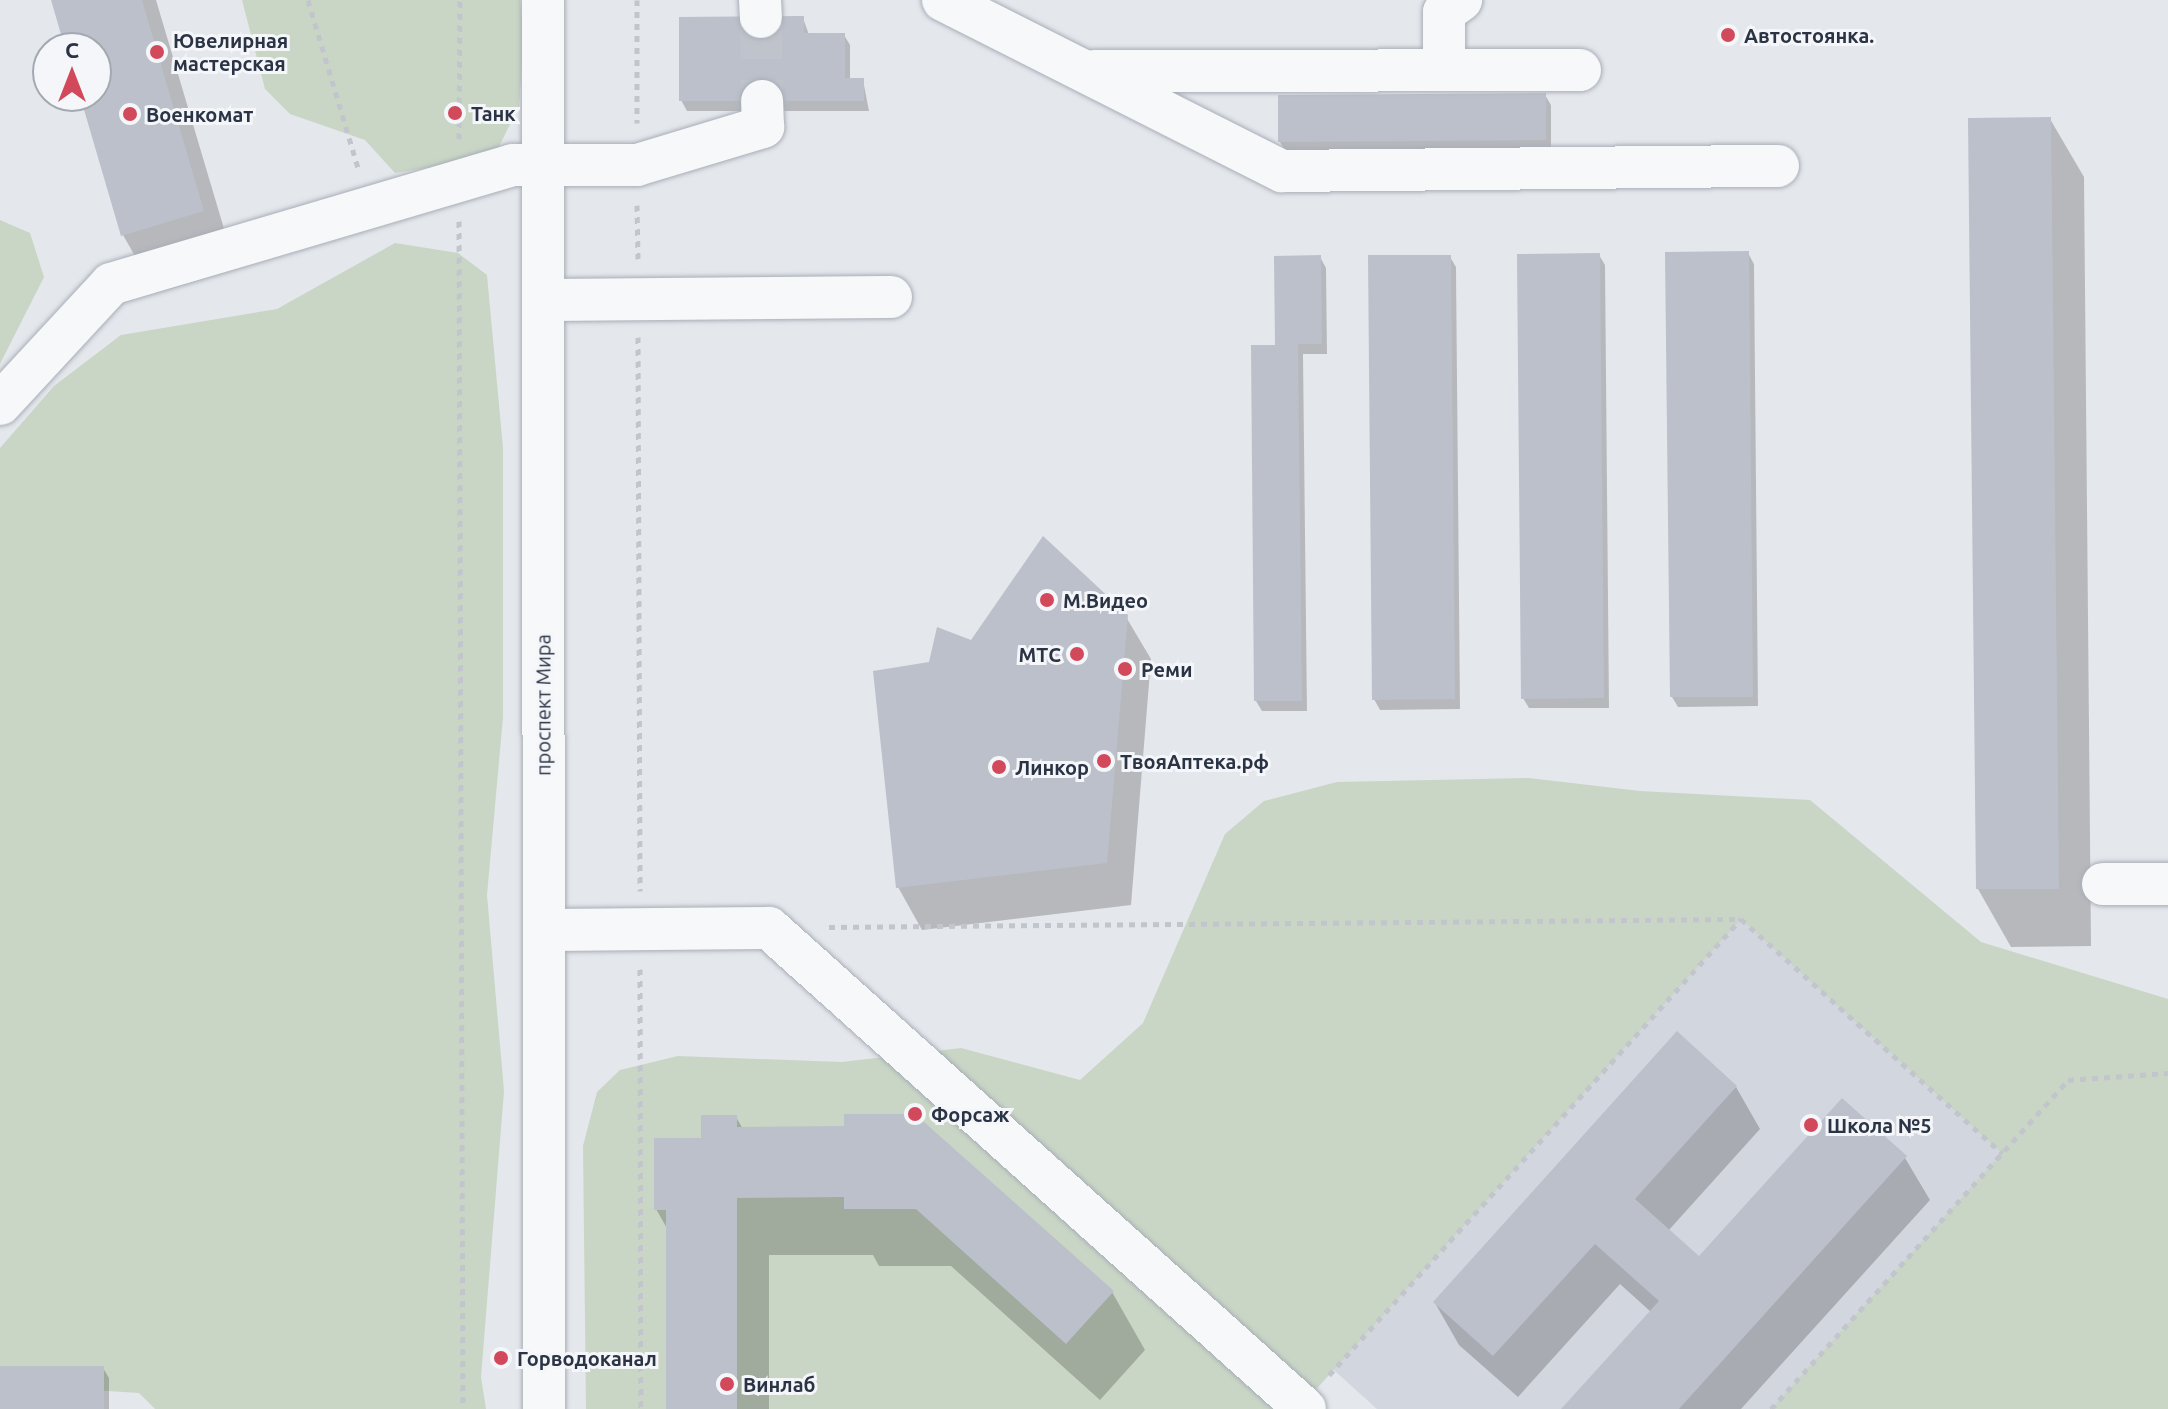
<!DOCTYPE html>
<meta charset="utf-8">
<style>
body{margin:0}
#map{position:relative;width:2168px;height:1409px;overflow:hidden;background:#e4e7ec;font-family:Ubuntu,sans-serif}
div>[style]{position:absolute}
.built>*{inset:0;background:#d2d6de}
.green>*{inset:0;background:#c9d6c5}
.shadow>*{inset:0;background:#0003}
.building>*{inset:0;background:#bbc0ca}
.minor-tunnel>*{height:42px;margin-top:-21px;transform-origin:0;background:repeating-linear-gradient(90deg,#bfc3cb 0 42px,transparent 0 63px)}
.path>*{height:5px;margin-top:-2.5px;transform-origin:0;background:repeating-linear-gradient(90deg,#c2c5cb 0 6px,transparent 0 12px)}
.roads{filter:drop-shadow(0 0 2px #a9aeb7) drop-shadow(0 0 2px #a9aeb7)}
.minor>*{height:42px;margin:-21px;padding:0 21px;transform-origin:21px;border-radius:21px;background:#f7f8fa}
.dots>*{width:22px;height:22px;translate:-50% -50%;box-sizing:border-box;border:4px solid #f4f6f9;border-radius:50%}
span{translate:-50% -50%;white-space:nowrap;text-align:center;line-height:1.15;-webkit-text-stroke:6px #f4f6f9;paint-order:stroke}
.poi-label{font-size:20px;color:#2b3445;font-weight:700}
.left{translate:0 -50%;text-align:left}
.right{translate:-100% -50%;text-align:right}
.street-label{font-size:20px;color:#2b3445}
.north{position:absolute;left:32px;top:32px;width:80px;height:80px;box-sizing:border-box;background:#f4f6f9;border:2px solid #a4a8b1;border-radius:50%;rotate:0deg;font-size:22px;font-weight:700;line-height:32px;text-align:center;color:#2b3445}
.north::after{content:'';display:block;margin:auto;width:28px;height:36px;background:#d1495b;clip-path:polygon(50% 0,100% 100%,50% 72%,0 100%)}
</style>
<div id="map">
<div class="built">
<i style="clip-path:polygon(1779px 820px,2168px 1170px,2083px 1409px,1377px 1409px,1306px 1345px)"></i>
</div>
<div class="green">
<i style="clip-path:polygon(242px 0,520px 0,524px 38px,519px 106px,494px 157px,395px 173px,365px 140px,290px 114px,265px 89px)"></i>
<i style="clip-path:polygon(0 220px,30px 233px,44px 277px,0 364px)"></i>
<i style="clip-path:polygon(395px 243px,458px 253px,487px 275px,503px 448px,503px 717px,487px 895px,504px 1091px,481px 1377px,486px 1409px,155px 1409px,139px 1393px,47px 1387px,0 1368px,0 448px,54px 386px,121px 335px,277px 309px)"></i>
<i style="clip-path:polygon(1529px 778px,1640px 791px,1810px 800px,1981px 942px,2168px 999px,2168px 1409px,1771px 1409px,2002px 1153px,1741px 919px,1302px 1405px,1305px 1409px,586px 1409px,583px 1146px,597px 1092px,620px 1070px,678px 1056px,842px 1062px,961px 1048px,1080px 1080px,1143px 1023px,1225px 834px,1264px 801px,1337px 782px)"></i>
</div>
<div class="shadow">
<i style="clip-path:polygon(53px 0,156px 0,236px 269px,156px 293px,123px 235px,82px 96px,96px 96px,96px 48px,68px 48px)"></i>
<i style="clip-path:polygon(803px 18px,809px 35px,844px 35px,850px 45px,850px 80px,863px 80px,869px 111px,687px 111px,681px 100px)"></i>
<i style="clip-path:polygon(1545px 95px,1551px 105px,1551px 150px,1286px 152px,1280px 142px)"></i>
<i style="clip-path:polygon(2050px 119px,2084px 177px,2091px 946px,2011px 947px,1978px 889px)"></i>
<i style="clip-path:polygon(1748px 253px,1754px 264px,1758px 706px,1678px 707px,1672px 697px)"></i>
<i style="clip-path:polygon(1599px 255px,1605px 265px,1609px 708px,1529px 708px,1523px 698px)"></i>
<i style="clip-path:polygon(1320px 257px,1326px 268px,1327px 354px,1303px 354px,1307px 711px,1262px 711px,1256px 701px,1277px 347px)"></i>
<i style="clip-path:polygon(1450px 257px,1456px 267px,1460px 709px,1380px 710px,1374px 699px)"></i>
<i style="clip-path:polygon(1126px 617px,1151px 659px,1131px 905px,922px 930px,898px 887px,930px 663px,972px 642px)"></i>
<i style="clip-path:polygon(1736px 1087px,1760px 1129px,1668px 1231px,1699px 1259px,1905px 1158px,1930px 1200px,1741px 1409px,1564px 1409px,1651px 1312px,1620px 1284px,1518px 1397px,1459px 1345px,1435px 1303px)"></i>
<i style="clip-path:polygon(736px 1117px,743px 1129px,1112px 1292px,1145px 1350px,1100px 1400px,951px 1266px,879px 1266px,873px 1255px,769px 1255px,769px 1409px,668px 1409px,668px 1230px,656px 1209px,703px 1140px)"></i>
<i style="clip-path:polygon(0 1368px,103px 1368px,109px 1378px,109px 1409px,0 1409px)"></i>
</div>
<div class="building">
<i style="clip-path:polygon(51px 0,142px 0,204px 211px,121px 236px,80px 96px,96px 96px,96px 48px,65px 48px)"></i>
<i style="clip-path:polygon(804px 16px,804px 33px,845px 33px,845px 78px,864px 78px,864px 101px,679px 101px,679px 17px)"></i>
<i style="clip-path:polygon(1546px 93px,1546px 140px,1278px 142px,1278px 95px)"></i>
<i style="clip-path:polygon(2051px 117px,2059px 889px,1976px 889px,1968px 118px)"></i>
<i style="clip-path:polygon(1749px 251px,1753px 697px,1670px 697px,1665px 252px)"></i>
<i style="clip-path:polygon(1600px 253px,1604px 698px,1521px 699px,1517px 254px)"></i>
<i style="clip-path:polygon(1321px 255px,1322px 344px,1298px 344px,1302px 701px,1254px 701px,1251px 345px,1275px 345px,1274px 256px)"></i>
<i style="clip-path:polygon(1368px 255px,1451px 255px,1455px 699px,1372px 700px)"></i>
<i style="clip-path:polygon(1043px 536px,1128px 615px,1107px 863px,896px 888px,873px 671px,929px 662px,937px 627px,971px 640px)"></i>
<i style="clip-path:polygon(1677px 1031px,1737px 1086px,1635px 1199px,1699px 1256px,1842px 1098px,1907px 1156px,1679px 1409px,1561px 1409px,1659px 1301px,1595px 1244px,1493px 1356px,1433px 1302px)"></i>
<i style="clip-path:polygon(844px 1114px,915px 1114px,1114px 1291px,1066px 1344px,916px 1209px,844px 1209px,844px 1197px,737px 1198px,737px 1409px,666px 1409px,666px 1210px,654px 1210px,654px 1138px,701px 1138px,701px 1115px,737px 1115px,737px 1127px,844px 1126px)"></i>
<i style="clip-path:polygon(0 1366px,104px 1366px,104px 1409px,0 1409px)"></i>
</div>
<div class="minor-tunnel">
<i style="left:761px;top:17px;width:84px;rotate:89.3deg"></i>
</div>
<div class="path">
<i style="left:308px;top:0;width:175px;rotate:73.4deg"></i>
<i style="left:637px;top:0;width:123px;rotate:90deg"></i>
<i style="left:459px;top:139px;width:139px;rotate:-89.6deg"></i>
<i style="left:637px;top:205px;width:54px;rotate:88.9deg"></i>
<i style="left:459px;top:221px;width:1188px;rotate:89.81deg"></i>
<i style="left:638px;top:337px;width:554px;rotate:89.79deg"></i>
<i style="left:829px;top:927px;width:912px;rotate:-0.5deg"></i>
<i style="left:1741px;top:919px;width:351px;rotate:41.9deg"></i>
<i style="left:640px;top:969px;width:440px;rotate:89.9deg"></i>
<i style="left:1329px;top:1375px;width:615px;rotate:-47.9deg"></i>
<i style="left:1771px;top:1409px;width:443px;rotate:-47.9deg"></i>
<i style="left:2068px;top:1080px;width:100px;rotate:-4deg"></i>
</div>
<div class="roads">
<div class="minor">
<i style="left:543px;top:0;width:1409px;rotate:89.96deg"></i>
<i style="left:760px;top:0;width:17px;rotate:87deg"></i>
<i style="left:943px;top:0;width:380px;rotate:26.8deg"></i>
<i style="left:1282px;top:171px;width:496px;rotate:-0.6deg"></i>
<i style="left:1444px;top:70px;width:58px;rotate:-90deg"></i>
<i style="left:1444px;top:12px;width:21px;rotate:-35deg"></i>
<i style="left:1094px;top:71px;width:486px;rotate:-0.1deg"></i>
<i style="left:543px;top:300px;width:348px;rotate:-0.5deg"></i>
<i style="left:0;top:404px;width:163px;rotate:-47.2deg"></i>
<i style="left:111px;top:284px;width:419px;rotate:-16.5deg"></i>
<i style="left:513px;top:165px;width:124px"></i>
<i style="left:637px;top:165px;width:132px;rotate:-16.8deg"></i>
<i style="left:763px;top:127px;width:26px;rotate:-92deg"></i>
<i style="left:2103px;top:884px;width:65px"></i>
<i style="left:544px;top:930px;width:225px;rotate:-0.5deg"></i>
<i style="left:769px;top:928px;width:720px;rotate:41.9deg"></i>
</div>
</div>
<div class="dots">
<i style="left:1728px;top:35px;background:#d1495b"></i>
<i style="left:157px;top:52px;background:#d1495b"></i>
<i style="left:455px;top:113px;background:#d1495b"></i>
<i style="left:130px;top:114px;background:#d1495b"></i>
<i style="left:1047px;top:600px;background:#d1495b"></i>
<i style="left:1077px;top:654px;background:#d1495b"></i>
<i style="left:1125px;top:669px;background:#d1495b"></i>
<i style="left:1104px;top:761px;background:#d1495b"></i>
<i style="left:999px;top:767px;background:#d1495b"></i>
<i style="left:915px;top:1114px;background:#d1495b"></i>
<i style="left:1811px;top:1125px;background:#d1495b"></i>
<i style="left:501px;top:1358px;background:#d1495b"></i>
<i style="left:727px;top:1384px;background:#d1495b"></i>
</div>
<div class="poi-label">
<span class="left" style="left:1744px;top:35px">Автостоянка.</span>
<span class="left" style="left:173px;top:52px">Ювелирная<br>мастерская</span>
<span class="left" style="left:471px;top:113px">Танк</span>
<span class="left" style="left:146px;top:114px">Военкомат</span>
<span class="left" style="left:1063px;top:600px">М.Видео</span>
<span class="right" style="left:1061px;top:654px">МТС</span>
<span class="left" style="left:1141px;top:669px">Реми</span>
<span class="left" style="left:1120px;top:761px">ТвояАптека.рф</span>
<span class="left" style="left:1015px;top:767px">Линкор</span>
<span class="left" style="left:931px;top:1114px">Форсаж</span>
<span class="left" style="left:1827px;top:1125px">Школа №5</span>
<span class="left" style="left:517px;top:1358px">Горводоканал</span>
<span class="left" style="left:743px;top:1384px">Винлаб</span>
</div>
<div class="street-label">
<span style="left:543px;top:705px;rotate:-90deg">проспект Мира</span>
</div>
<div class="north">С</div>
</div>
